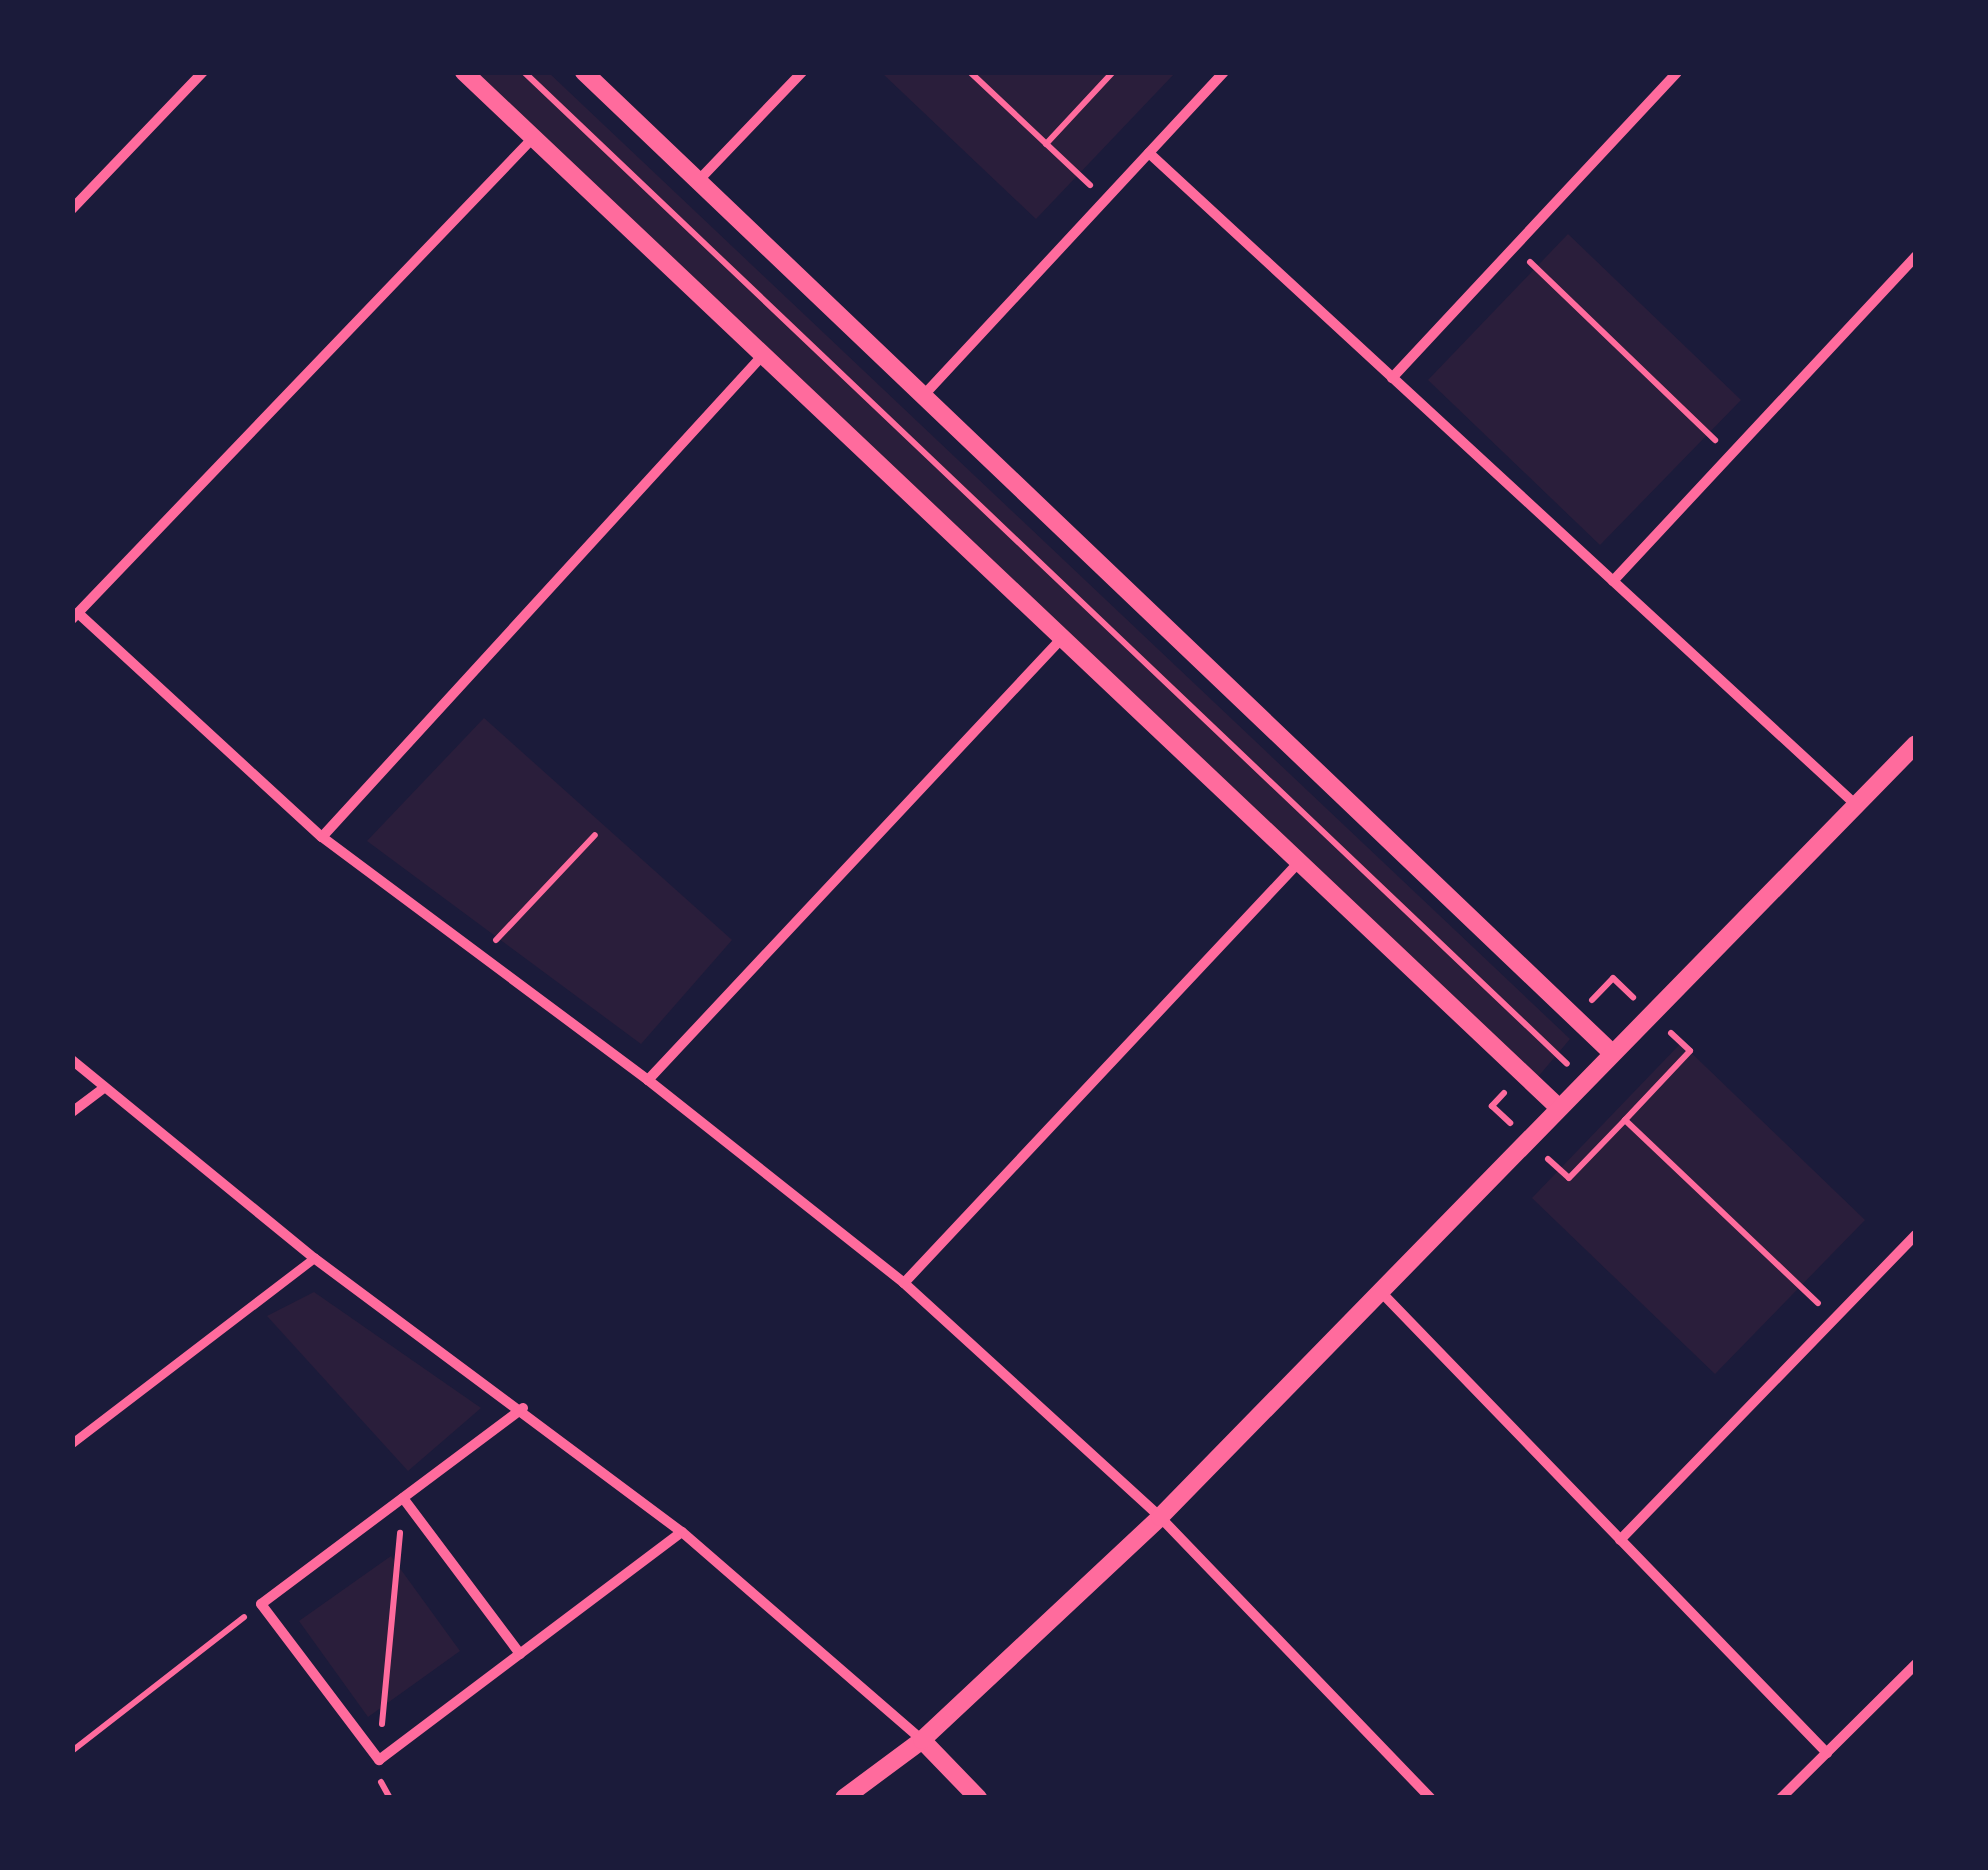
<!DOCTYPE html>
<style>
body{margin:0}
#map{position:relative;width:1988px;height:1870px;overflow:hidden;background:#1b1b3a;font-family:Rubik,sans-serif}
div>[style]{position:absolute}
.green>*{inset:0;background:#2a1e3b}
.path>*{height:6px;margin:-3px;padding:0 3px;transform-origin:3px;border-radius:3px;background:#ff6b9d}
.pedestrian>*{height:9px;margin:-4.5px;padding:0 4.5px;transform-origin:4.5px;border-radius:4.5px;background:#ff6b9d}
.minor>*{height:10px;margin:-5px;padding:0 5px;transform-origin:5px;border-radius:5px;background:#ff6b9d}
.tertiary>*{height:18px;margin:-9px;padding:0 9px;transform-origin:9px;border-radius:9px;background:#ff6b9d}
span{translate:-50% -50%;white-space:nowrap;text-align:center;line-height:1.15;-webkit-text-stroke:9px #1b1b3a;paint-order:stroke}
.frame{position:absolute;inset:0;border:75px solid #1b1b3a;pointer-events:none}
</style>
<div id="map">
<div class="green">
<i style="clip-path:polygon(476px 73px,549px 73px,1570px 1039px,1537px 1078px)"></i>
<i style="clip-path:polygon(882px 73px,1175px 73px,1036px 219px)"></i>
<i style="clip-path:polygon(1568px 234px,1741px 400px,1600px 545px,1428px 380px)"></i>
<i style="clip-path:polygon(484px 718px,732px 940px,641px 1044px,367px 841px)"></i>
<i style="clip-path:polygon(1681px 1043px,1865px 1220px,1715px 1374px,1532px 1198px)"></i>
<i style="clip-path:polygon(314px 1292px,481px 1408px,408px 1471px,267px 1316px)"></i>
<i style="clip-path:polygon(391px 1556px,460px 1651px,368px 1717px,299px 1621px)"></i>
</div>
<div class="path">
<i style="left:524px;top:72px;width:1439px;rotate:43.56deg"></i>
<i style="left:970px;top:72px;width:165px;rotate:43.3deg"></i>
<i style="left:1046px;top:144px;width:98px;rotate:-47.1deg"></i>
<i style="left:1530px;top:262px;width:257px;rotate:43.9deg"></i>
<i style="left:496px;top:940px;width:144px;rotate:-46.7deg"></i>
<i style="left:1592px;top:1000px;width:30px;rotate:-46deg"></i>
<i style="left:1613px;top:978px;width:28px;rotate:44deg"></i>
<i style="left:1671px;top:1033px;width:26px;rotate:43deg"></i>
<i style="left:1690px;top:1051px;width:95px;rotate:133.3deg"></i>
<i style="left:1625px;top:1120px;width:266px;rotate:43.5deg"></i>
<i style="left:1504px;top:1093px;width:18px;rotate:133deg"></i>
<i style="left:1492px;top:1106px;width:25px;rotate:43deg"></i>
<i style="left:1548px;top:1159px;width:28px;rotate:42deg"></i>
<i style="left:1569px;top:1178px;width:81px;rotate:-46deg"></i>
<i style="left:382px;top:1724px;width:192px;rotate:-84.6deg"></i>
<i style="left:72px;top:1751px;width:218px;rotate:-37.9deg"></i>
<i style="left:381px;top:1782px;width:18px;rotate:61deg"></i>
</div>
<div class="pedestrian">
<i style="left:72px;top:1443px;width:305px;rotate:-37.4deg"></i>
</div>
<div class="minor">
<i style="left:1149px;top:153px;width:962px;rotate:42.68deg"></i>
<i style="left:698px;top:181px;width:151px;rotate:-46.3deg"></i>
<i style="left:72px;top:209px;width:190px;rotate:-46.3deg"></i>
<i style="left:1392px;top:378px;width:418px;rotate:-47deg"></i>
<i style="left:923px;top:396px;width:442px;rotate:-47.1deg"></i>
<i style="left:1613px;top:581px;width:444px;rotate:-47deg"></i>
<i style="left:78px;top:613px;width:331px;rotate:42.6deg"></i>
<i style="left:322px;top:837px;width:407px;rotate:36.7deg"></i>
<i style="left:648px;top:1080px;width:327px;rotate:38.4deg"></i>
<i style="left:904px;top:1283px;width:347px;rotate:42.4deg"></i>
<i style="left:1160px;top:1517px;width:390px;rotate:46.1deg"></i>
<i style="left:72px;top:619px;width:666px;rotate:-46.22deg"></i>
<i style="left:322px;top:837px;width:653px;rotate:-47.54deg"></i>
<i style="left:72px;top:1060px;width:313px;rotate:39.3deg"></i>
<i style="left:314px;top:1258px;width:459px;rotate:36.7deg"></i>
<i style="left:682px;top:1532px;width:318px;rotate:40.9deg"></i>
<i style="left:648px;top:1080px;width:606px;rotate:-46.87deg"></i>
<i style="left:72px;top:1112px;width:38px;rotate:-37deg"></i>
<i style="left:904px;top:1283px;width:577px;rotate:-46.82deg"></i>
<i style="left:1380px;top:1291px;width:643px;rotate:45.95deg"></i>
<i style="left:523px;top:1408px;width:327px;rotate:143.2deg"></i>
<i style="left:261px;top:1604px;width:196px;rotate:52.9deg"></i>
<i style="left:379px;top:1760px;width:379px;rotate:-37deg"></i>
<i style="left:403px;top:1498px;width:195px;rotate:53.1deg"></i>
<i style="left:1620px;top:1540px;width:425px;rotate:-45.9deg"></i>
<i style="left:1781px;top:1798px;width:190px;rotate:-44.8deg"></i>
</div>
<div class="tertiary">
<i style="left:464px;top:72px;width:1507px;rotate:43.41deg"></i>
<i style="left:584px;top:72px;width:1421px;rotate:43.66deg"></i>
<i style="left:922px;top:1740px;width:81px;rotate:46deg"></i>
<i style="left:844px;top:1798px;width:97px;rotate:-36.6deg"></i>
<i style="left:922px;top:1740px;width:326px;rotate:-43.1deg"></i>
<i style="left:1160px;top:1517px;width:1081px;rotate:-45.64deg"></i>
</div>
<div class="frame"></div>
</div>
